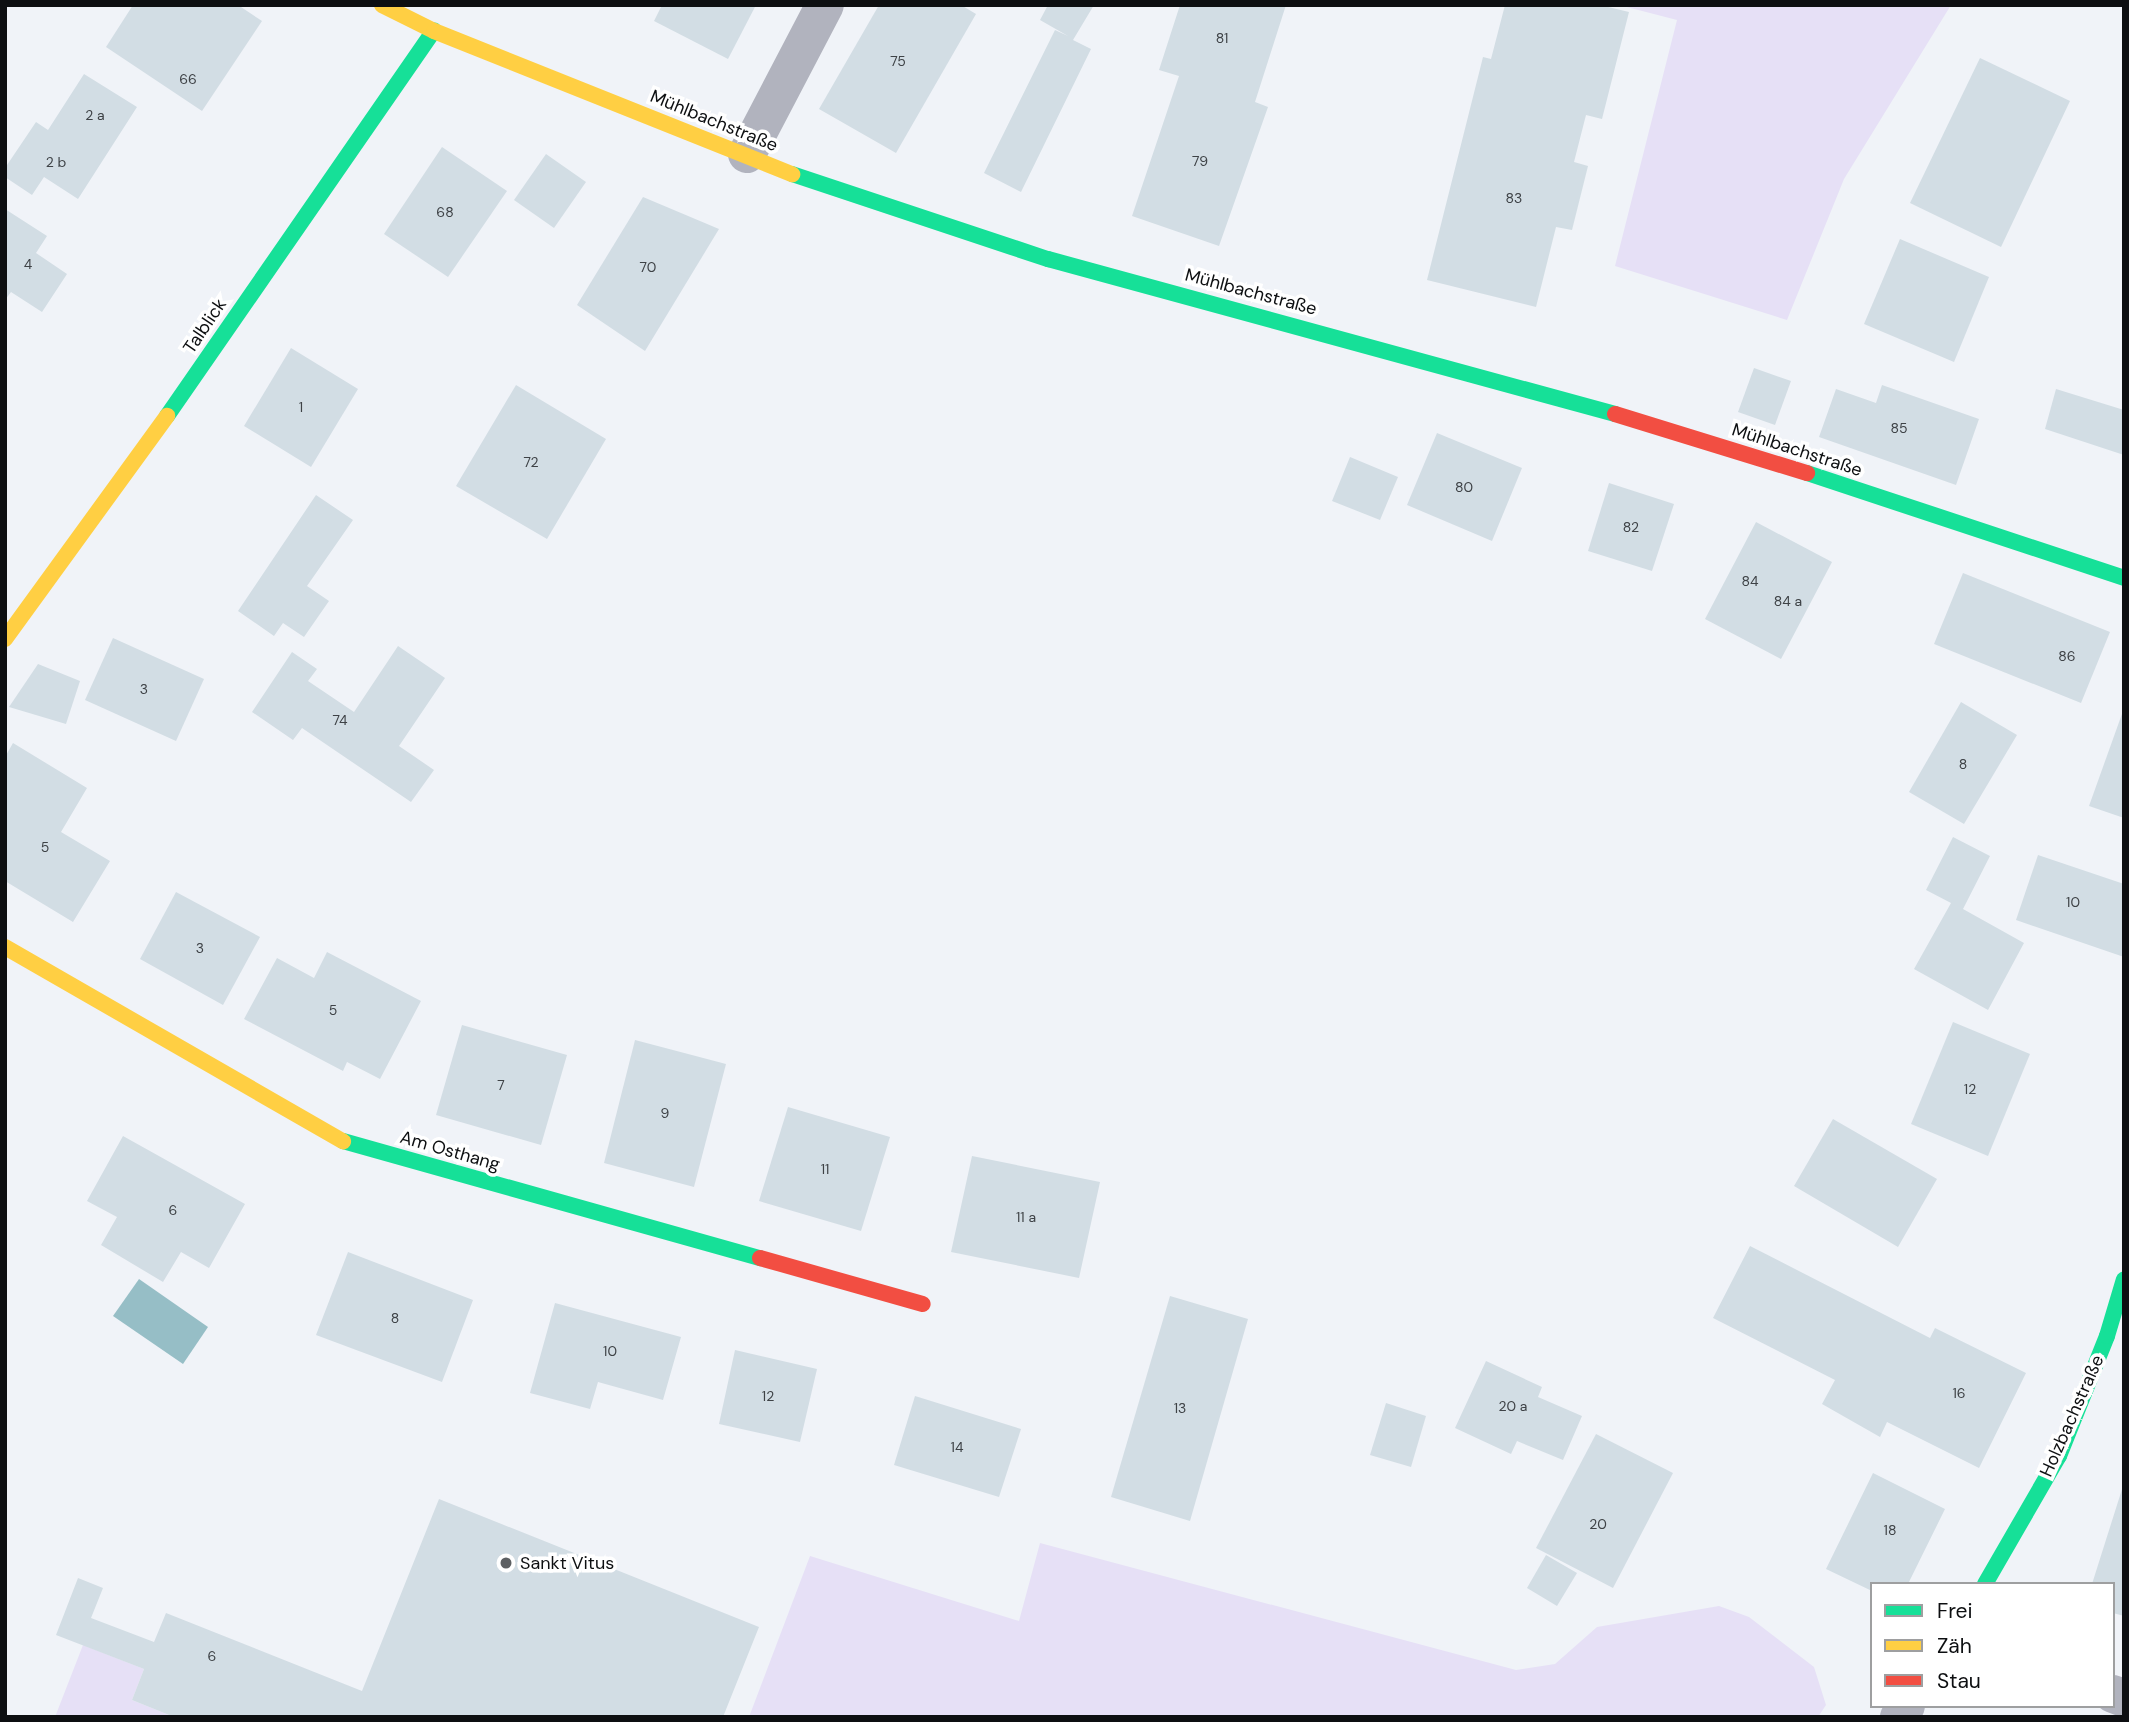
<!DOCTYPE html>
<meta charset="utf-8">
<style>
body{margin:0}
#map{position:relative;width:2129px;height:1722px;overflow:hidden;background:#f0f3f8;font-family:"DM Sans",sans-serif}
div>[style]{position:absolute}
.green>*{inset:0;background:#e6e0f6}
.water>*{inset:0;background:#96bec6}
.building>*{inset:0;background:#d2dde4}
.street>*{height:38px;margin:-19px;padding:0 19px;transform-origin:19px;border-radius:19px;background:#b1b3be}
.fast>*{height:16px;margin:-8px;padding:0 8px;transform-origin:8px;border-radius:8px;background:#16e098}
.slow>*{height:16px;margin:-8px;padding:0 8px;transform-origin:8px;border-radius:8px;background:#ffcf43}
.jam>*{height:16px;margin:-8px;padding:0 8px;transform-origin:8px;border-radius:8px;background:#f24e42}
.dots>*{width:19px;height:19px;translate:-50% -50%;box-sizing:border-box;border:4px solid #fff;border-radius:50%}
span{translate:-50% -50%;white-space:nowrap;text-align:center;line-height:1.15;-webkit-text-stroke:7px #fff;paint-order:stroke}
.number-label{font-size:14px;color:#3e4246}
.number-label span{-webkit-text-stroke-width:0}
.street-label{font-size:18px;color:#0d0f11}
.poi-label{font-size:18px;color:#0d0f11}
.left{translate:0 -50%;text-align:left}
.frame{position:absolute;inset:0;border:7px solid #0d0f11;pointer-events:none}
.legend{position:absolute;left:1870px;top:1582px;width:245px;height:126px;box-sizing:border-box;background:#fff;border:2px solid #9e9fa0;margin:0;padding:9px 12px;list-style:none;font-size:21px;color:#0d0f11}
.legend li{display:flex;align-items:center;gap:14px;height:35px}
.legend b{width:35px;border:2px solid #9e9fa0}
</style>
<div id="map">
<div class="green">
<i style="clip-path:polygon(1619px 5px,1951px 5px,1844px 179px,1787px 320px,1615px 266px,1677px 20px)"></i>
<i style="clip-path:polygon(1040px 1543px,1516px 1670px,1555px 1664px,1597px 1627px,1719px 1606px,1749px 1617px,1814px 1667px,1826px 1705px,1818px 1717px,749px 1717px,810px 1556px,1019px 1621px)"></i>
<i style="clip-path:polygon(83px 1645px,144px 1669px,132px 1700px,174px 1717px,55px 1717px)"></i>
</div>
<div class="water">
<i style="clip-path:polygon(139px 1279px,208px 1327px,183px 1364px,113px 1316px)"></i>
</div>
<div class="building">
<i style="clip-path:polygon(133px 5px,238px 5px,262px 21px,202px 111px,106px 47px)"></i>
<i style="clip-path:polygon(662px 5px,756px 5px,728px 59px,654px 21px)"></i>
<i style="clip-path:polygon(879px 5px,961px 5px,976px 14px,896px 153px,819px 109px)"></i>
<i style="clip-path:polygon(1048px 5px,1094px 5px,1073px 40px,1091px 49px,1021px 192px,984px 173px,1055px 30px,1068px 36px,1040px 20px)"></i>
<i style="clip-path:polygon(1180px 5px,1286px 5px,1255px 102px,1268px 107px,1219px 246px,1132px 216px,1179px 76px,1159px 70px)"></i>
<i style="clip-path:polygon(1505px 5px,1600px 5px,1629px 12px,1602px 119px,1586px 115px,1574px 162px,1588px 166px,1572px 230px,1556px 227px,1536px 307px,1427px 280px,1483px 57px,1491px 59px)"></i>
<i style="clip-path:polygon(1980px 58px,2070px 101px,2001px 247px,1910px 203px)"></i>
<i style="clip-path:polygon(84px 74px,137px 107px,78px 199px,44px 177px,32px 195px,5px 177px,5px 168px,36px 122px,48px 130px)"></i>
<i style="clip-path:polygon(442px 147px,507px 191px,448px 277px,384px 234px)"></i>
<i style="clip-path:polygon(546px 154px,586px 182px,554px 228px,514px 200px)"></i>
<i style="clip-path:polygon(643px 197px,719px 229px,645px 351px,577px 305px)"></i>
<i style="clip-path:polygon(5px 209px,47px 236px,36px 253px,67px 274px,42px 312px,11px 292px,5px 300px)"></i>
<i style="clip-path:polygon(1900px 239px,1989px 277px,1954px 362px,1864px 324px)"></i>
<i style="clip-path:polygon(291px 348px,358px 389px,311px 467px,244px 426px)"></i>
<i style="clip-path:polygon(1754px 368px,1791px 381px,1775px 425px,1738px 412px)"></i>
<i style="clip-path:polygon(516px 385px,606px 439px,547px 539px,456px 486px)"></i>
<i style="clip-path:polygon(1882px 385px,1979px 419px,1956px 485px,1819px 437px,1836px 389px,1876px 403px)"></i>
<i style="clip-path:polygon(2056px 389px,2124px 410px,2124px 455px,2045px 429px)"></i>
<i style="clip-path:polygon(1437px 433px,1522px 468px,1492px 541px,1407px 505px)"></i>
<i style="clip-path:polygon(1350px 457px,1398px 477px,1380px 520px,1332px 501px)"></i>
<i style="clip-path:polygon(1609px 483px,1674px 504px,1652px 571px,1588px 551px)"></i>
<i style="clip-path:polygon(316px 495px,353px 520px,307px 586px,329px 601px,304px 637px,283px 623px,274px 636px,238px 611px)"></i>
<i style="clip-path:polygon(1756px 522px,1832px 562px,1781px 659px,1705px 619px)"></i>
<i style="clip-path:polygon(1963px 573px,2110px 632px,2081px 703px,1934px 644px)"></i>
<i style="clip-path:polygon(113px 638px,204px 679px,176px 741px,85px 700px)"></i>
<i style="clip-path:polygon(398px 646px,445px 678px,399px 746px,434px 770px,411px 802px,302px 728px,293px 740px,252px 712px,292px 652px,317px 669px,308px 681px,354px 712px)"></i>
<i style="clip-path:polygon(38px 664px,80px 681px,66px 724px,9px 707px)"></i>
<i style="clip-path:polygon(1961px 702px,2017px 735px,1964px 824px,1909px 792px)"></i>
<i style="clip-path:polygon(2123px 711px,2124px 711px,2124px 818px,2089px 806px)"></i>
<i style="clip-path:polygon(13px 743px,87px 788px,61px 832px,110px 861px,73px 922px,5px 881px,5px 757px)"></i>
<i style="clip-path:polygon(1953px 837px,1990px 856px,1963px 909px,2024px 943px,1988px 1010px,1914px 969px,1951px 903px,1926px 890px)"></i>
<i style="clip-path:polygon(2038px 855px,2124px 884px,2124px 957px,2016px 920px)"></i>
<i style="clip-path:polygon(176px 892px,260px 937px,223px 1005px,140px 959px)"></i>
<i style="clip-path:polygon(327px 952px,421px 1001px,380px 1079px,347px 1062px,343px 1071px,244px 1019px,277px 958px,314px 978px)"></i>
<i style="clip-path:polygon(1953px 1022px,2030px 1054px,1988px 1156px,1911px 1124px)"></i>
<i style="clip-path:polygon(462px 1025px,567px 1055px,541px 1145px,436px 1115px)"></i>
<i style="clip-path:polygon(635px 1040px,726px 1064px,694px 1187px,604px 1163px)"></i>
<i style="clip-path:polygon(788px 1107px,890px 1137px,861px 1231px,759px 1201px)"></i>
<i style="clip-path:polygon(1833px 1119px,1937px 1179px,1898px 1247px,1794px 1186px)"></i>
<i style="clip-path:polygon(123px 1136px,245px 1204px,209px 1268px,181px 1252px,163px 1282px,101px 1245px,117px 1217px,87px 1201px)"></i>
<i style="clip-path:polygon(972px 1156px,1100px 1182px,1079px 1278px,951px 1252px)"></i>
<i style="clip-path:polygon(1750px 1246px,1930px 1338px,1935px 1328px,2026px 1373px,1979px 1468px,1887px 1422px,1880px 1437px,1822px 1404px,1835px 1380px,1713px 1318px)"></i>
<i style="clip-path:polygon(348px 1252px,473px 1300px,442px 1382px,316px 1335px)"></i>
<i style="clip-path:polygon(1170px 1296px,1248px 1319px,1190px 1521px,1111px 1497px)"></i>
<i style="clip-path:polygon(555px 1303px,681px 1337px,663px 1400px,598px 1382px,590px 1409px,530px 1393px)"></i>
<i style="clip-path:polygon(735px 1350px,817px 1369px,800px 1442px,719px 1424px)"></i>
<i style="clip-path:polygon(1486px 1361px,1542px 1387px,1538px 1397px,1582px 1416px,1563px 1460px,1517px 1441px,1511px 1454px,1455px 1428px)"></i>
<i style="clip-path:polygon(915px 1396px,1021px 1429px,999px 1497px,894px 1465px)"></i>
<i style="clip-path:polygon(1386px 1403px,1426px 1416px,1411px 1467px,1370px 1455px)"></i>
<i style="clip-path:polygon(1596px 1434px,1673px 1473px,1613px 1588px,1536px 1548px)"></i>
<i style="clip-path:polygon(1873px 1473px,1945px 1509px,1908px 1584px,1872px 1584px,1872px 1591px,1826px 1569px)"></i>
<i style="clip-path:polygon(2123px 1486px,2124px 1486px,2124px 1616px,2113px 1613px,2113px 1584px,2092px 1584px)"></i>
<i style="clip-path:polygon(439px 1499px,759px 1627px,723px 1717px,174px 1717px,132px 1700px,144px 1669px,56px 1635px,78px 1578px,103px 1588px,91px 1618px,154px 1642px,166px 1613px,362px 1691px)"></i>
<i style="clip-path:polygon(1546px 1555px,1577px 1573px,1557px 1606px,1527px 1588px)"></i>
</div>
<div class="street">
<i style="left:747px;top:154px;width:168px;rotate:-62.4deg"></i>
<i style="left:2113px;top:1694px;width:12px;rotate:20deg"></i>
<i style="left:1899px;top:1717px;width:13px;rotate:-58deg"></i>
</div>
<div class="fast">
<i style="left:792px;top:174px;width:270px;rotate:18.4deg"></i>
<i style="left:1048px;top:259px;width:588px;rotate:15.29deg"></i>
<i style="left:167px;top:416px;width:469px;rotate:-55.3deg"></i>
<i style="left:1807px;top:473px;width:334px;rotate:18.3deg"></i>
<i style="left:343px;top:1141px;width:433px;rotate:15.7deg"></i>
<i style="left:1985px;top:1584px;width:148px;rotate:-60deg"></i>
<i style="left:2059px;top:1456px;width:129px;rotate:-68.2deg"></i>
<i style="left:2107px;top:1336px;width:59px;rotate:-73.4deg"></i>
</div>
<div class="slow">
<i style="left:382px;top:5px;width:58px;rotate:26.6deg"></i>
<i style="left:434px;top:31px;width:386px;rotate:21.8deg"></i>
<i style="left:5px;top:639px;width:276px;rotate:-54deg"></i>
<i style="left:5px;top:947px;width:390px;rotate:29.9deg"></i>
</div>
<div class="jam">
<i style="left:1615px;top:414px;width:201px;rotate:17.1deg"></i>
<i style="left:760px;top:1258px;width:169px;rotate:15.8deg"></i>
</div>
<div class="dots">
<i style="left:506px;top:1563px;background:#5c5f62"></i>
</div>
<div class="number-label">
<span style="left:1222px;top:38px">81</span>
<span style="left:898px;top:61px">75</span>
<span style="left:188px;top:79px">66</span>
<span style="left:95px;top:115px">2 a</span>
<span style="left:1200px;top:161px">79</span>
<span style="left:56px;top:162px">2 b</span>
<span style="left:1514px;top:198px">83</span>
<span style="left:445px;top:212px">68</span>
<span style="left:28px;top:264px">4</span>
<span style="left:648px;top:267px">70</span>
<span style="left:301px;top:407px">1</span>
<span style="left:1899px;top:428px">85</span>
<span style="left:531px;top:462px">72</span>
<span style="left:1464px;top:487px">80</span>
<span style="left:1631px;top:527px">82</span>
<span style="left:1750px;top:581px">84</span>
<span style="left:1788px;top:601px">84 a</span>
<span style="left:2067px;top:656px">86</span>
<span style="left:144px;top:689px">3</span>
<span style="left:340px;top:720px">74</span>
<span style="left:1963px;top:764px">8</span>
<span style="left:45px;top:847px">5</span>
<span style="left:2073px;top:902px">10</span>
<span style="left:200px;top:948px">3</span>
<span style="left:333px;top:1010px">5</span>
<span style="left:501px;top:1085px">7</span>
<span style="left:1970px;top:1089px">12</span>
<span style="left:665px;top:1113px">9</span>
<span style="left:825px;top:1169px">11</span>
<span style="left:173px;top:1210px">6</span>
<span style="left:1026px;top:1217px">11 a</span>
<span style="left:395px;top:1318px">8</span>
<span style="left:610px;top:1351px">10</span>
<span style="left:1959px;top:1393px">16</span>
<span style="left:768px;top:1396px">12</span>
<span style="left:1513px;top:1406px">20 a</span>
<span style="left:1180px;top:1408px">13</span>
<span style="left:957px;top:1447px">14</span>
<span style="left:1598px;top:1524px">20</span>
<span style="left:1890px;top:1530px">18</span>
<span style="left:212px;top:1656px">6</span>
</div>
<div class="street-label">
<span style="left:714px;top:121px;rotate:22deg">Mühlbachstraße</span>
<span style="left:1251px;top:292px;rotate:15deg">Mühlbachstraße</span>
<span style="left:205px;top:326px;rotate:-56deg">Talblick</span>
<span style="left:1797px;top:450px;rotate:18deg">Mühlbachstraße</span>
<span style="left:450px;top:1151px;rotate:16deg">Am Osthang</span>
<span style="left:2072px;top:1416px;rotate:-66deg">Holzbachstraße</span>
</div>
<div class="poi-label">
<span class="left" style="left:520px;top:1563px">Sankt Vitus</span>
</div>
<div class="frame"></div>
<ul class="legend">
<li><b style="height:9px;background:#16e098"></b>Frei</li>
<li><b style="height:9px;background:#ffcf43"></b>Zäh</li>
<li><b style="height:9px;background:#f24e42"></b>Stau</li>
</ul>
</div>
